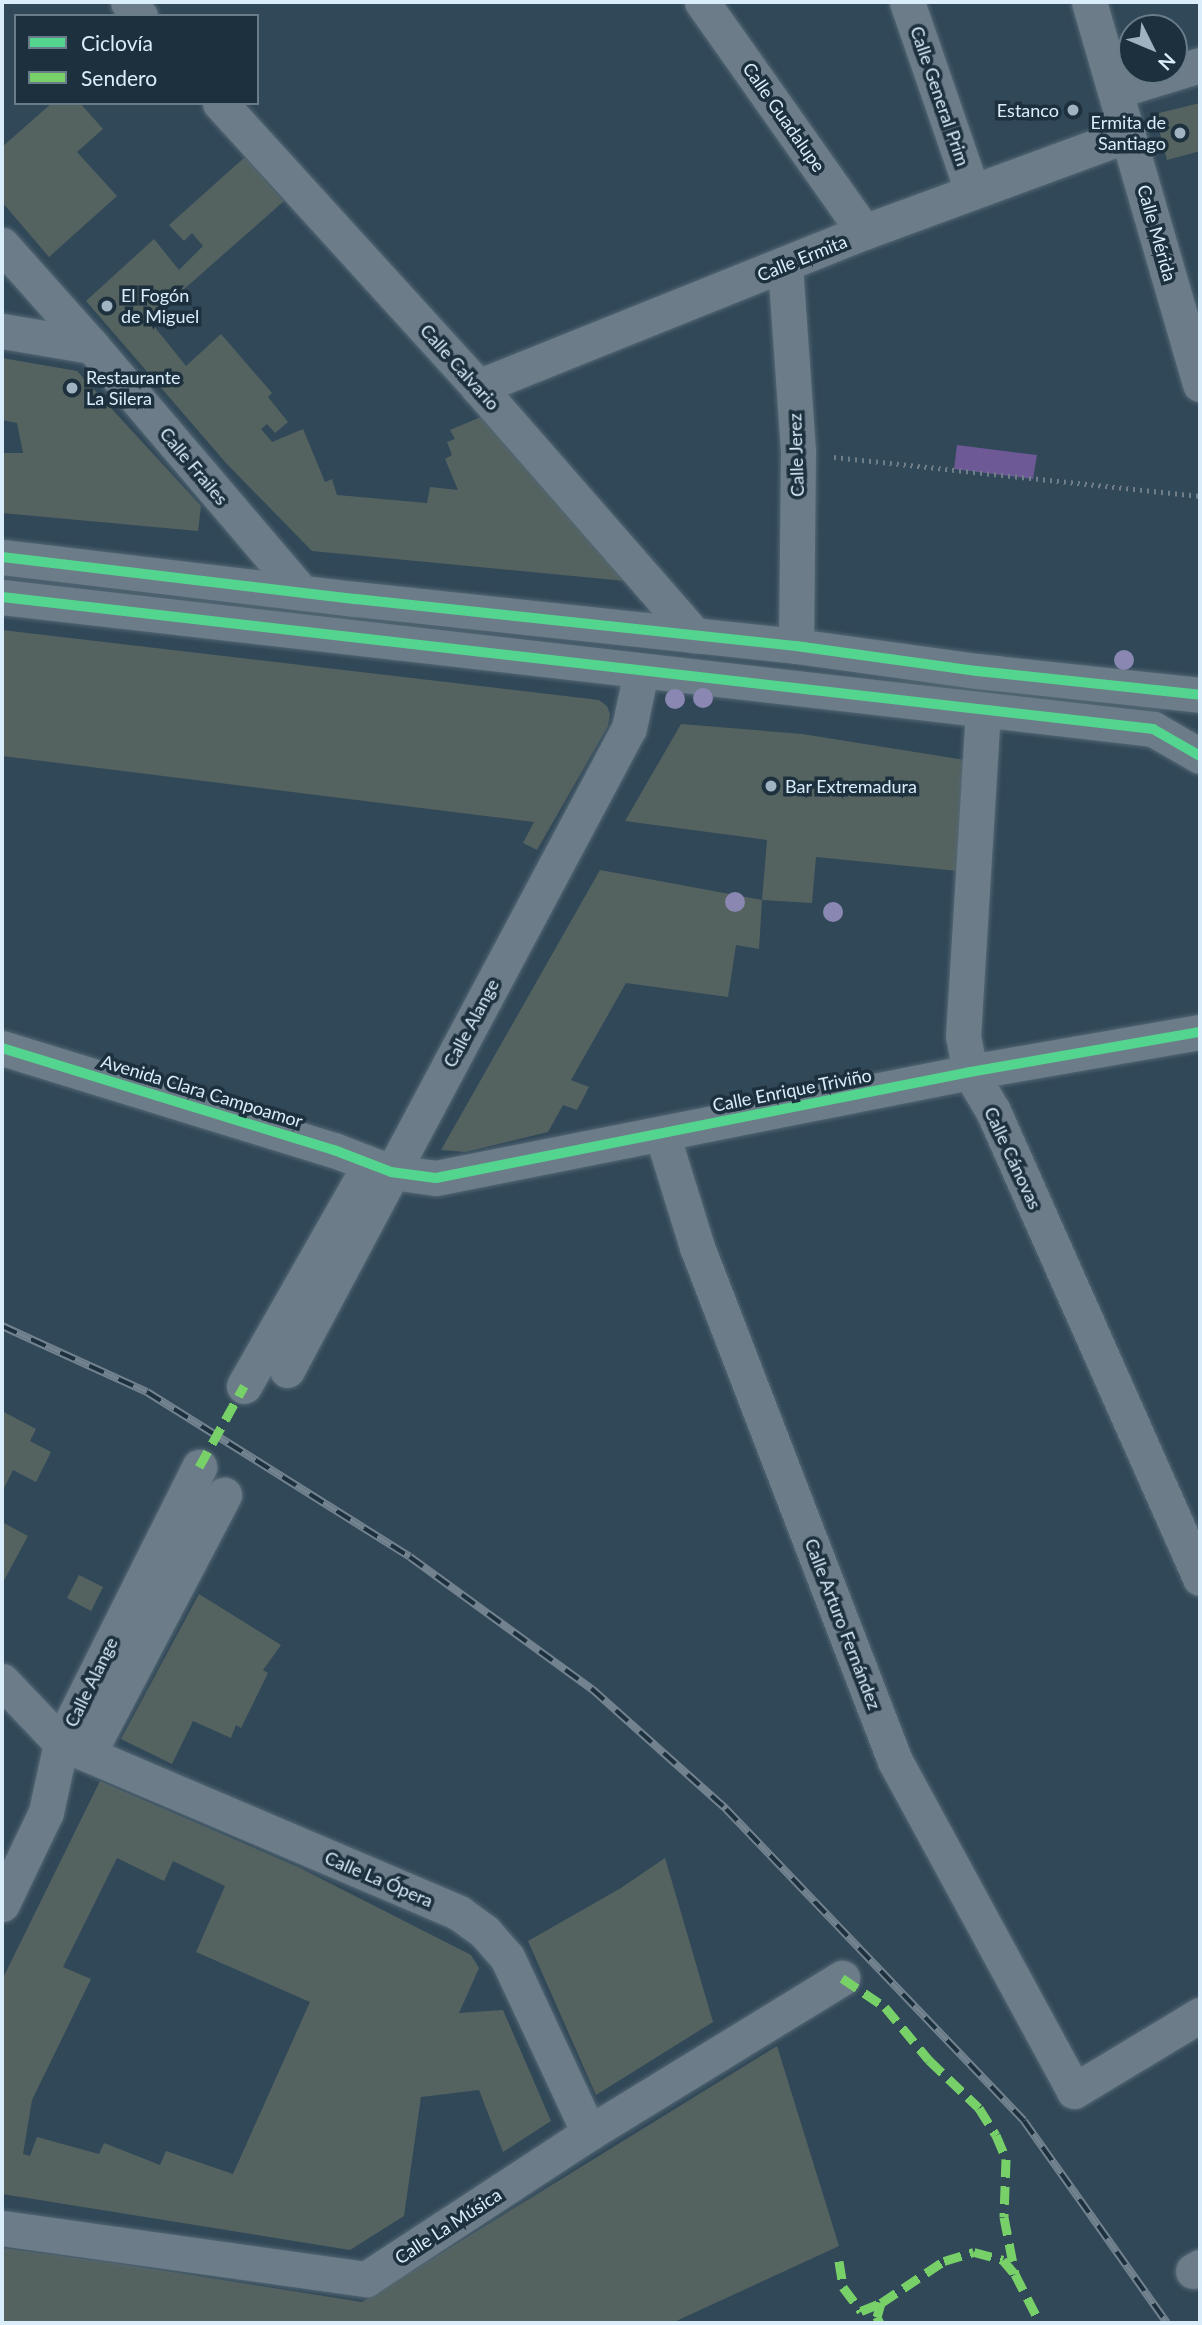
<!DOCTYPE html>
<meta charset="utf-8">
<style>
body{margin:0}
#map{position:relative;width:1202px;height:2325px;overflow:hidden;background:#314858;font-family:Lato,sans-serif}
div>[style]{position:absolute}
.green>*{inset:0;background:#6d5996}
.building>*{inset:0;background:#556360}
.path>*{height:4.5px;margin-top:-2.25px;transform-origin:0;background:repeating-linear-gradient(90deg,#6f7e89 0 2px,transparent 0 7px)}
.roads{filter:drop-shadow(0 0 2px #536774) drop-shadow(0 0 2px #536774)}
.street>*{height:35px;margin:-17.5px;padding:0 17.5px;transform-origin:17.5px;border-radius:17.5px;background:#6c7c88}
.rail>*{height:8px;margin-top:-4px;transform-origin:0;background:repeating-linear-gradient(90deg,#1d303d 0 16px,#72828e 0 32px);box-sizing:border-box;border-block:2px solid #72828e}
.quiet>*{height:9px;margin-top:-4.5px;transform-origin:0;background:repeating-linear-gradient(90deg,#78d068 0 18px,transparent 0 27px)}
.cycleway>*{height:10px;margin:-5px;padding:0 5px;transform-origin:5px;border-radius:5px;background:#53d58f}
.trees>*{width:20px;height:20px;margin:-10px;border-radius:50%;background:#8a88b2}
.dots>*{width:19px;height:19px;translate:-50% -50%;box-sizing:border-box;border:4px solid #1d303d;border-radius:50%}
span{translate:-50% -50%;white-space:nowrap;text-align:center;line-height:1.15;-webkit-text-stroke:7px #1d303d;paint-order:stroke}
.street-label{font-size:18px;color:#daedfb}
.poi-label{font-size:18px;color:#daedfb}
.right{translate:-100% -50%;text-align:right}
.left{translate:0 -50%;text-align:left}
.frame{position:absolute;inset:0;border:4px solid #daedfb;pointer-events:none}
.legend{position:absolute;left:14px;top:14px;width:245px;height:91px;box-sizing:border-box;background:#1d303d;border:2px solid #697c89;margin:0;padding:9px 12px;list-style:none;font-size:21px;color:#daedfb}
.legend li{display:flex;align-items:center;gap:14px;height:35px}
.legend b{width:35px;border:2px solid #697c89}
.north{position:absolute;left:1118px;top:14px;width:70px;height:70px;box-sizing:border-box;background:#1d303d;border:2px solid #697c89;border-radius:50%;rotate:133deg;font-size:19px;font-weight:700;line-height:28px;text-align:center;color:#daedfb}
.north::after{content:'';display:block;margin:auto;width:24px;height:32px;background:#9fb3c2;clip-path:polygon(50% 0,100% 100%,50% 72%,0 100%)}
</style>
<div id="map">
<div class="green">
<i style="clip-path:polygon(957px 445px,1037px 455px,1033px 479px,954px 469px)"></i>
</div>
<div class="building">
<i style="clip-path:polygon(52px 103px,80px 103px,103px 129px,77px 152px,117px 196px,49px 257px,2px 202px,2px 147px)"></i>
<i style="clip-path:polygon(1200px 103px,1200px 151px,1167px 160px,1155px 114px)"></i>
<i style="clip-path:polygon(245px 157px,284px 201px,149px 320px,186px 366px,221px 334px,272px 393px,268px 397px,288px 422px,275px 433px,267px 424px,261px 429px,272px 442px,303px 429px,325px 482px,332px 479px,337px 495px,427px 503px,430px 487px,458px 490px,445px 459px,452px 455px,447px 442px,455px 439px,450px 430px,481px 417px,625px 581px,312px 551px,226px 463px,86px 301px,154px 239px,179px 270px,203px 246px,192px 233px,184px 241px,169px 225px)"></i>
<i style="clip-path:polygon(2px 358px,77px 371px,201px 506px,198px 531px,2px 513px,2px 453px,23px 453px,17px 423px,2px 420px)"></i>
<i style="clip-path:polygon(2px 630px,599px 700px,607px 706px,610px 714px,608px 726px,537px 850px,523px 843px,534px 822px,2px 756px)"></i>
<i style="clip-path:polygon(681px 724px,802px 734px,965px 760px,958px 871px,816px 857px,812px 903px,762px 900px,767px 840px,625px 821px)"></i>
<i style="clip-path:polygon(600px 870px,762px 900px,759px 949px,736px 945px,728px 997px,626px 983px,571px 1080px,589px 1087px,577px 1110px,563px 1105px,548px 1132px,465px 1152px,441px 1150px)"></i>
<i style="clip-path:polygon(2px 1411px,36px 1429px,30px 1441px,51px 1452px,36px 1482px,13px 1470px,2px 1492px)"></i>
<i style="clip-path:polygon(2px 1522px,28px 1536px,2px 1584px)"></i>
<i style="clip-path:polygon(79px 1575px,103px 1587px,91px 1611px,67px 1598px)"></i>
<i style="clip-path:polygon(199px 1594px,281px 1645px,263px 1670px,268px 1673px,241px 1728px,236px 1725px,231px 1738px,193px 1721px,172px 1764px,121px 1739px)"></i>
<i style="clip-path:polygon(evenodd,100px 1781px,298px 1867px,471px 1955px,479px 1968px,459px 2013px,503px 2010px,551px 2121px,503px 2152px,479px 2090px,421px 2097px,404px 2216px,350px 2250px,2px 2194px,2px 1980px,100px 1781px,117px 1858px,164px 1881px,173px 1861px,225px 1886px,196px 1952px,310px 2002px,233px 2174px,166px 2151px,160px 2165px,104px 2143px,99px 2154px,37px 2137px,30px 2156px,23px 2154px,32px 2100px,91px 1979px,63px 1967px,117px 1858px)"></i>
<i style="clip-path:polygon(665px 1858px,713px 2022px,596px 2095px,528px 1941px,621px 1888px)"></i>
<i style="clip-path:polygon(777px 2046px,839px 2246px,672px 2323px,2px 2323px,2px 2248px,115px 2263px,362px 2302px)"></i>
</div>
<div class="path">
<i style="left:834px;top:457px;width:368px;rotate:6.1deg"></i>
</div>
<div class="roads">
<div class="street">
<i style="left:128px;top:2px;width:18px;rotate:49deg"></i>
<i style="left:702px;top:2px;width:281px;rotate:54.8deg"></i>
<i style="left:907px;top:2px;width:200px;rotate:71deg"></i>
<i style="left:1089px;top:2px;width:398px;rotate:73.8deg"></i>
<i style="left:1115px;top:91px;width:89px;rotate:-17deg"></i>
<i style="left:220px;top:103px;width:384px;rotate:47.7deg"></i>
<i style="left:478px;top:387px;width:330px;rotate:48.9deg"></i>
<i style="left:2px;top:245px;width:135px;rotate:48.3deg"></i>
<i style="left:92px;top:346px;width:324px;rotate:49.6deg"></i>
<i style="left:785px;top:265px;width:188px;rotate:86deg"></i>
<i style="left:798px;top:453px;width:193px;rotate:90.6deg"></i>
<i style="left:2px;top:331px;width:91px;rotate:9.5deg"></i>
<i style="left:478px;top:387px;width:416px;rotate:-21.9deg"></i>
<i style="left:864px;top:232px;width:281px;rotate:-20.2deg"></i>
<i style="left:2px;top:557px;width:356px;rotate:6.8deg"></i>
<i style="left:356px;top:599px;width:443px;rotate:6.1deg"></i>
<i style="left:796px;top:646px;width:183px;rotate:7.9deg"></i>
<i style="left:977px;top:671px;width:224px;rotate:6.1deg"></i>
<i style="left:2px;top:597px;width:1159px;rotate:6.54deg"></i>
<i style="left:1153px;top:729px;width:54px;rotate:29.9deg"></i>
<i style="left:983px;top:710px;width:327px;rotate:93.5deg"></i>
<i style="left:963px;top:1036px;width:37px;rotate:79deg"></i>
<i style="left:970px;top:1072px;width:45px;rotate:59.5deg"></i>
<i style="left:993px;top:1111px;width:511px;rotate:66.09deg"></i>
<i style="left:2px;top:1048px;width:347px;rotate:17.1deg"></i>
<i style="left:334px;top:1150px;width:61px;rotate:21.1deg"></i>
<i style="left:391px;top:1172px;width:45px;rotate:7.6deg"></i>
<i style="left:436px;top:1178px;width:544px;rotate:-11.23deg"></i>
<i style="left:970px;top:1072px;width:233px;rotate:-9.9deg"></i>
<i style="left:662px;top:1134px;width:118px;rotate:72.8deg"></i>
<i style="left:697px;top:1247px;width:551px;rotate:68.93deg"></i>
<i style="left:895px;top:1761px;width:375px;rotate:61.5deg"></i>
<i style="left:1074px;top:2091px;width:147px;rotate:-31.1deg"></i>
<i style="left:287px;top:1370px;width:727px;rotate:-61.96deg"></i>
<i style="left:629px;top:728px;width:57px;rotate:-77.9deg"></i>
<i style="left:244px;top:1386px;width:231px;rotate:-60.4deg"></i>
<i style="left:2px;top:1681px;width:86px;rotate:46.4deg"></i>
<i style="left:61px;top:1743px;width:433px;rotate:23.1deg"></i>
<i style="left:459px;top:1913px;width:32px;rotate:36deg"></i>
<i style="left:485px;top:1932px;width:33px;rotate:49deg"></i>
<i style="left:507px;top:1957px;width:194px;rotate:65deg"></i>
<i style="left:88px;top:1754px;width:293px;rotate:-62.3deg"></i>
<i style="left:2px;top:1904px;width:102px;rotate:-64.4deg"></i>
<i style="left:46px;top:1812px;width:71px;rotate:-77.7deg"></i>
<i style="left:61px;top:1743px;width:309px;rotate:-63.4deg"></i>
<i style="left:2px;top:2228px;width:368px;rotate:8deg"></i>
<i style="left:366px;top:2279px;width:267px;rotate:-33.2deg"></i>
<i style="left:589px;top:2133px;width:297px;rotate:-31.5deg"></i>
<i style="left:1193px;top:2271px;width:8px;rotate:-30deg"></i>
</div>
</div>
<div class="rail">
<i style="left:2px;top:1326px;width:159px;rotate:24.5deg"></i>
<i style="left:147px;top:1392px;width:310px;rotate:32.1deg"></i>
<i style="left:410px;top:1557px;width:225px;rotate:36deg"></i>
<i style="left:592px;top:1689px;width:180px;rotate:41.8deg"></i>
<i style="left:726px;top:1809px;width:431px;rotate:46.3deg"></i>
<i style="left:1024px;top:2121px;width:247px;rotate:54.7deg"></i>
</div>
<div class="quiet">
<i style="left:199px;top:1467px;width:93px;rotate:-60.9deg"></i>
<i style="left:842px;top:1978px;width:52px;rotate:34deg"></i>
<i style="left:885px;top:2007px;width:69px;rotate:50.3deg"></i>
<i style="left:929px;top:2060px;width:69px;rotate:43.8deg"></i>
<i style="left:979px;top:2108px;width:32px;rotate:58deg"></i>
<i style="left:996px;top:2135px;width:26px;rotate:67deg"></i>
<i style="left:1006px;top:2159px;width:58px;rotate:92deg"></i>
<i style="left:1004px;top:2217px;width:58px;rotate:79.1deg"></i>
<i style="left:1015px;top:2274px;width:55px;rotate:63deg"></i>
<i style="left:839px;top:2261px;width:26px;rotate:81deg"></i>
<i style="left:843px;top:2287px;width:30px;rotate:53deg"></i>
<i style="left:861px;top:2311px;width:22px;rotate:-22deg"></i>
<i style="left:881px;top:2303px;width:76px;rotate:-33.7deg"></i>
<i style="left:944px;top:2261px;width:31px;rotate:-17deg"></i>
<i style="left:974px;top:2252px;width:30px;rotate:15deg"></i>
<i style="left:1003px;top:2260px;width:16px;rotate:50deg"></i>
<i style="left:880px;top:2323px;width:7px;rotate:-117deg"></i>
<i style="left:877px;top:2317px;width:15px;rotate:-74deg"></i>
</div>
<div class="cycleway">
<i style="left:2px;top:557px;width:356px;rotate:6.8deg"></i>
<i style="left:356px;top:599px;width:443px;rotate:6.1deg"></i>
<i style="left:796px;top:646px;width:183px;rotate:7.9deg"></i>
<i style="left:977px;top:671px;width:224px;rotate:6.1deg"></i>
<i style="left:2px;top:597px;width:1159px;rotate:6.54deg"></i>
<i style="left:1153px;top:729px;width:54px;rotate:29.9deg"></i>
<i style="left:2px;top:1048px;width:347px;rotate:17.1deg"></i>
<i style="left:334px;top:1150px;width:61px;rotate:21.1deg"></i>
<i style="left:391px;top:1172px;width:45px;rotate:7.6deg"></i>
<i style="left:436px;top:1178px;width:544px;rotate:-11.23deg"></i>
<i style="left:970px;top:1072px;width:233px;rotate:-9.9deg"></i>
</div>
<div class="trees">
<i style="left:1124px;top:660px"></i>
<i style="left:703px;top:698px"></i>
<i style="left:675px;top:699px"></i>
<i style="left:735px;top:902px"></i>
<i style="left:833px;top:912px"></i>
</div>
<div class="dots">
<i style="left:1073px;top:110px;background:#9fb3c2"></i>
<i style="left:1180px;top:133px;background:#9fb3c2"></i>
<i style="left:107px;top:306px;background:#9fb3c2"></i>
<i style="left:72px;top:388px;background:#9fb3c2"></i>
<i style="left:771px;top:786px;background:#9fb3c2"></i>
</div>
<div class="street-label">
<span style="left:940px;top:96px;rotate:71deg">Calle General Prim</span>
<span style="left:784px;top:117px;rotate:55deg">Calle Guadalupe</span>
<span style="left:1157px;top:233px;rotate:74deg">Calle Mérida</span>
<span style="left:802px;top:258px;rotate:-22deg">Calle Ermita</span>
<span style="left:460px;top:367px;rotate:48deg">Calle Calvario</span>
<span style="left:796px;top:455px;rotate:-92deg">Calle Jerez</span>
<span style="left:194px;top:466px;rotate:50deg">Calle Frailes</span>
<span style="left:471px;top:1023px;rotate:-62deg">Calle Alange</span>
<span style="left:792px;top:1090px;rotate:-11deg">Calle Enrique Triviño</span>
<span style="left:202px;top:1091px;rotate:17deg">Avenida Clara Campoamor</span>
<span style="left:1013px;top:1158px;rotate:65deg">Calle Cánovas</span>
<span style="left:843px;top:1624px;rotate:69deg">Calle Arturo Fernández</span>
<span style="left:91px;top:1682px;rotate:-64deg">Calle Alange</span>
<span style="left:379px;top:1879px;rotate:23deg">Calle La Ópera</span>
<span style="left:448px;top:2226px;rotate:-33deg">Calle La Música</span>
</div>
<div class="poi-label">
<span class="right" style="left:1059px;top:110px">Estanco</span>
<span class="right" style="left:1166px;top:133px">Ermita de<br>Santiago</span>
<span class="left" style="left:121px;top:306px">El Fogón<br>de Miguel</span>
<span class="left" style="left:86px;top:388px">Restaurante<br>La Silera</span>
<span class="left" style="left:785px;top:786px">Bar Extremadura</span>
</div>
<div class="frame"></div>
<ul class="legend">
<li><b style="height:9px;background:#53d58f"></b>Ciclovía</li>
<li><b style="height:9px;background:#78d068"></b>Sendero</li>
</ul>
<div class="north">N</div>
</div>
